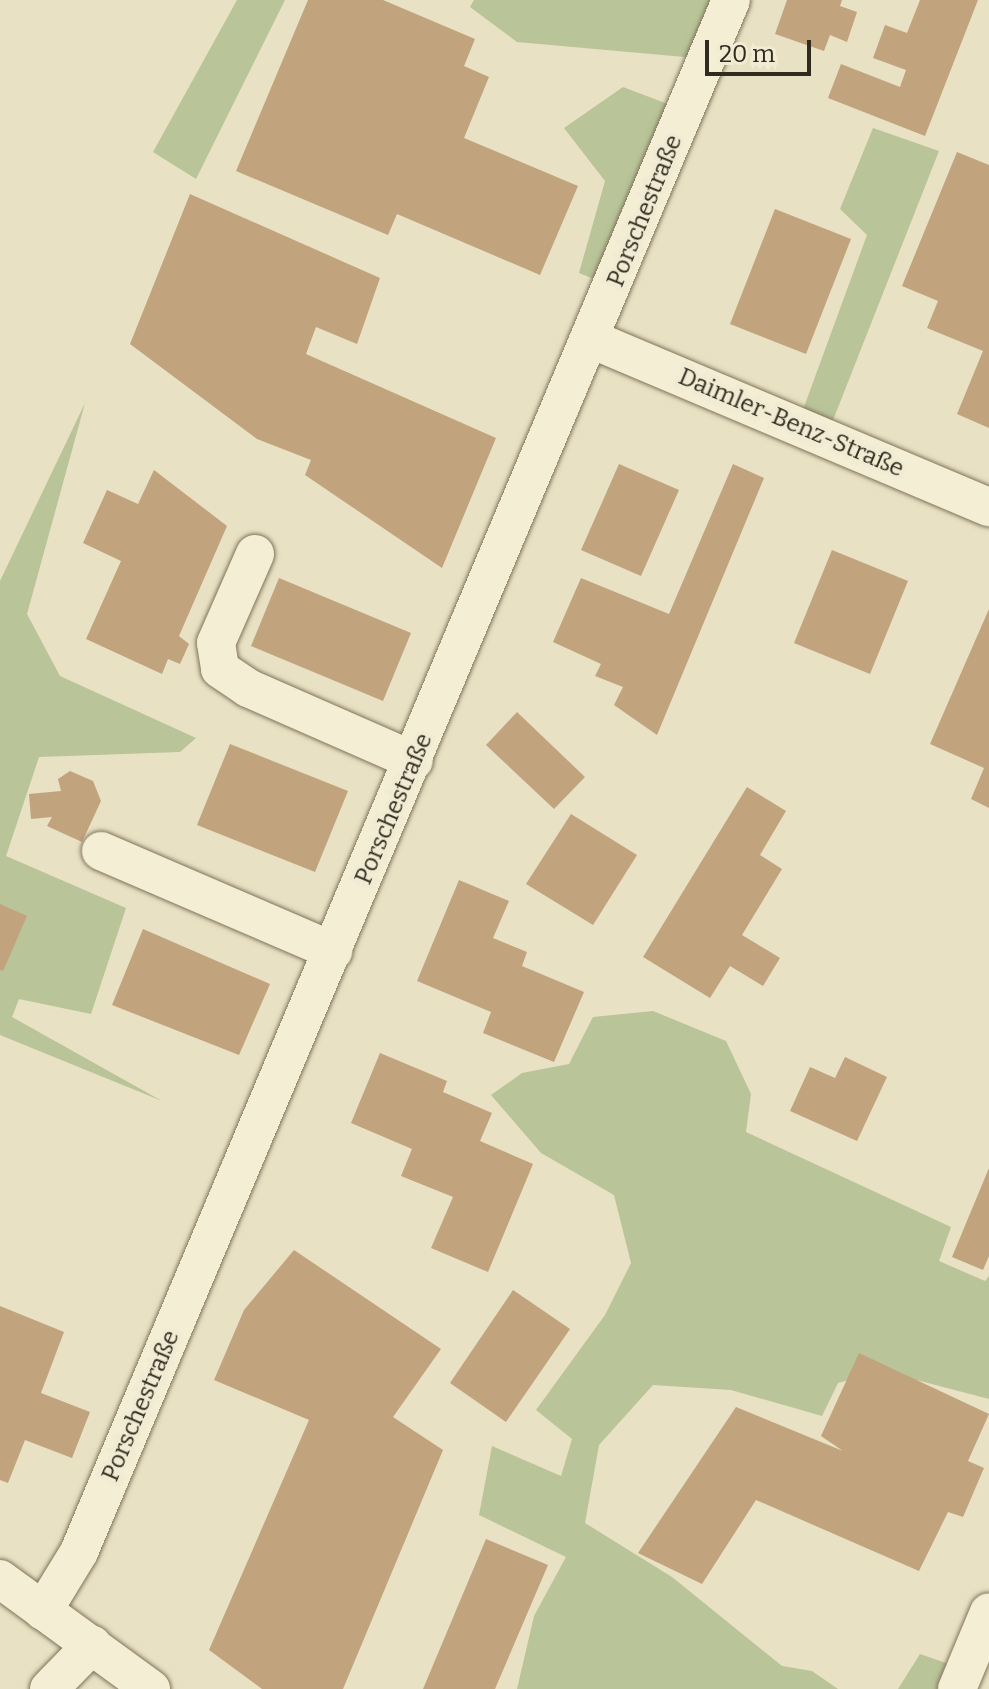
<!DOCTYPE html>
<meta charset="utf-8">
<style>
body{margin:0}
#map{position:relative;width:989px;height:1689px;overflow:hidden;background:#e8e1c3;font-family:Bitter,serif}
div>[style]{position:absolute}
.green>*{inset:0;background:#b9c499}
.building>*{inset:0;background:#c1a37e}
.roads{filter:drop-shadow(0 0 2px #80745c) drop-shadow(0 0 2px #80745c)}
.minor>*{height:38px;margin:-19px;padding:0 19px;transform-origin:19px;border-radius:19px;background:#f4eed5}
span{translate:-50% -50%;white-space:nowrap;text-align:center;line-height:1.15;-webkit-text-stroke:8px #f0ebd2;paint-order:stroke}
.street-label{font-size:24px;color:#312a1e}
.scale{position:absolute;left:705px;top:40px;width:106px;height:36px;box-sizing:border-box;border:4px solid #312a1e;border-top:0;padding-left:10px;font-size:24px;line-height:28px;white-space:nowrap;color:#312a1e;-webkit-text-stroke:6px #f0ebd2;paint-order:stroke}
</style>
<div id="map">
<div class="green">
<i style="clip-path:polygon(237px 0,285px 0,196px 179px,153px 152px)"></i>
<i style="clip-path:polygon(474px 0,721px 0,707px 59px,517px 42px,470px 7px)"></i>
<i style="clip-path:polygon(623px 87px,686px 111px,614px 287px,579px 273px,605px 181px,564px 128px)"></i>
<i style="clip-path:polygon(873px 128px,939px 151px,826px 438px,797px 426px,867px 235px,840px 209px)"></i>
<i style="clip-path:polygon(85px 403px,27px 614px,60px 676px,196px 738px,180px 752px,39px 757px,6px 856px,126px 908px,91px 1014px,19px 999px,12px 1017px,162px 1101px,0 1035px,0 581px)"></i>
<i style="clip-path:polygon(653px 1011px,726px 1041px,751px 1094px,746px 1132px,951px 1227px,939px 1261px,985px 1281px,989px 1276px,989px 1399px,882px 1371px,838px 1383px,822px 1416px,731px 1390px,653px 1385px,599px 1445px,585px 1523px,672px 1577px,782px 1666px,812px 1671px,838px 1689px,517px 1689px,534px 1616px,566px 1557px,479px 1515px,492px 1446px,561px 1476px,572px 1439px,536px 1410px,605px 1315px,631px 1263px,614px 1195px,541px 1153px,491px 1095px,522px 1073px,569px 1064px,593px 1017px)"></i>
<i style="clip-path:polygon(920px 1654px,966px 1670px,957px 1689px,898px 1689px)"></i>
</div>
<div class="building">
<i style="clip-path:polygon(308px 0,383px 0,475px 39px,464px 66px,489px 77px,464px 138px,578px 186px,540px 275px,397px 214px,388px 235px,236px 171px)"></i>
<i style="clip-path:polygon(787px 0,842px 0,840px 6px,857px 12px,847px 42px,830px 35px,824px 51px,775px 34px)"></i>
<i style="clip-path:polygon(920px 0,978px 0,925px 136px,828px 98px,841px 64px,900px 87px,906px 70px,873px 58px,885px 25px,907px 33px)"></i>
<i style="clip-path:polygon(957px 152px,989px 165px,989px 428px,957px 414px,983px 351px,927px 328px,938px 301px,902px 286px)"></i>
<i style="clip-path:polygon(190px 194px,380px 278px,357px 344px,316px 327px,306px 354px,496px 438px,442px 568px,305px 475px,311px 460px,257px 439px,130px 344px)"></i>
<i style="clip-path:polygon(775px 209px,851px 239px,806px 354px,730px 324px)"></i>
<i style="clip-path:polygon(619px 464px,679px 490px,641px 576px,581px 550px)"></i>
<i style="clip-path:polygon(733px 464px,764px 478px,657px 735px,614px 705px,623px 687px,595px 676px,601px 664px,553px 642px,581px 578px,669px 614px)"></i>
<i style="clip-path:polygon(154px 470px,227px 526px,179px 636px,189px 644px,180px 664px,168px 659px,162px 674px,86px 639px,121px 561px,83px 543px,107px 490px,138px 504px)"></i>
<i style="clip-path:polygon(832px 550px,908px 581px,870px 674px,794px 643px)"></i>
<i style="clip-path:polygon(279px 578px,411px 633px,383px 701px,251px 646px)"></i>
<i style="clip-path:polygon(989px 609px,989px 808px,971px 799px,984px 768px,930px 744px)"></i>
<i style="clip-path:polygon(517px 712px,585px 777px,554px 809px,486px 745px)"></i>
<i style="clip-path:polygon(230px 744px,348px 791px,315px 872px,197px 825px)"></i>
<i style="clip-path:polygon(70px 771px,93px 781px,101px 801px,82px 842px,47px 826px,52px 817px,31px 819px,29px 794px,61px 791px,58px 779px)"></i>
<i style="clip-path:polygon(747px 787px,786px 811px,760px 855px,782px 869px,742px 935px,780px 958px,763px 986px,730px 966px,710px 998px,643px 957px)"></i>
<i style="clip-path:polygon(571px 814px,637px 855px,593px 925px,526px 884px)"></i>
<i style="clip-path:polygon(459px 880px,509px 901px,493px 938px,527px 952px,522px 966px,584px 992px,554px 1062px,483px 1033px,491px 1012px,417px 981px)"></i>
<i style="clip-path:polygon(0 904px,27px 916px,3px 971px,0 970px)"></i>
<i style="clip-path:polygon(143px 929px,270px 984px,239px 1055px,112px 1005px)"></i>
<i style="clip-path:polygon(380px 1053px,447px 1081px,443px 1092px,492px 1113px,480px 1141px,533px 1164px,488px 1272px,431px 1248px,453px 1197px,401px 1176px,412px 1149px,351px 1123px)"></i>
<i style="clip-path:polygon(845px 1057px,887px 1077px,857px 1141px,790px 1111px,810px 1067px,835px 1078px)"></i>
<i style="clip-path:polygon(989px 1168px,989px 1256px,983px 1270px,952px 1257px)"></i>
<i style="clip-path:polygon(294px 1250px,441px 1349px,393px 1417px,443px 1450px,343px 1689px,262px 1689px,209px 1650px,309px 1420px,214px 1380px,244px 1310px)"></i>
<i style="clip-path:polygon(513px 1290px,570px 1329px,506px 1422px,450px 1383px)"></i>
<i style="clip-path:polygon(0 1306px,64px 1332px,41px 1393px,90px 1412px,72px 1458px,25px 1440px,8px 1483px,0 1480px)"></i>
<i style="clip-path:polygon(859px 1353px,989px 1414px,968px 1461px,984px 1468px,963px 1517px,948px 1512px,919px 1571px,756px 1500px,702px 1584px,638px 1553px,736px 1407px,843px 1451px,821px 1436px)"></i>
<i style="clip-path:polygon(486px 1539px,548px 1565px,495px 1689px,423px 1689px)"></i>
</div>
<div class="roads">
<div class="minor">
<i style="left:593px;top:340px;width:430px;rotate:22.9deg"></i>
<i style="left:255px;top:554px;width:97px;rotate:113.7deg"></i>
<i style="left:216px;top:643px;width:26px;rotate:81deg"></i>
<i style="left:220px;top:669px;width:34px;rotate:34deg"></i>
<i style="left:248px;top:688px;width:181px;rotate:23.7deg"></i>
<i style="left:101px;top:851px;width:253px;rotate:23.3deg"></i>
<i style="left:0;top:1579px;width:187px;rotate:36.1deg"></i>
<i style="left:43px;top:1611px;width:69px;rotate:-58.6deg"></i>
<i style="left:79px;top:1552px;width:1683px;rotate:-67.21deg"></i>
<i style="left:49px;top:1689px;width:62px;rotate:-45.7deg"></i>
<i style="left:957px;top:1689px;width:83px;rotate:-67.4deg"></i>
</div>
</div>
<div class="street-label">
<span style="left:645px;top:211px;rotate:-68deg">Porschestraße</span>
<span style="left:791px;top:423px;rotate:23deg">Daimler-Benz-Straße</span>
<span style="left:394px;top:809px;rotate:-67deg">Porschestraße</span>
<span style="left:141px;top:1406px;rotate:-67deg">Porschestraße</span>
</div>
<div class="scale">20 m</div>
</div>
